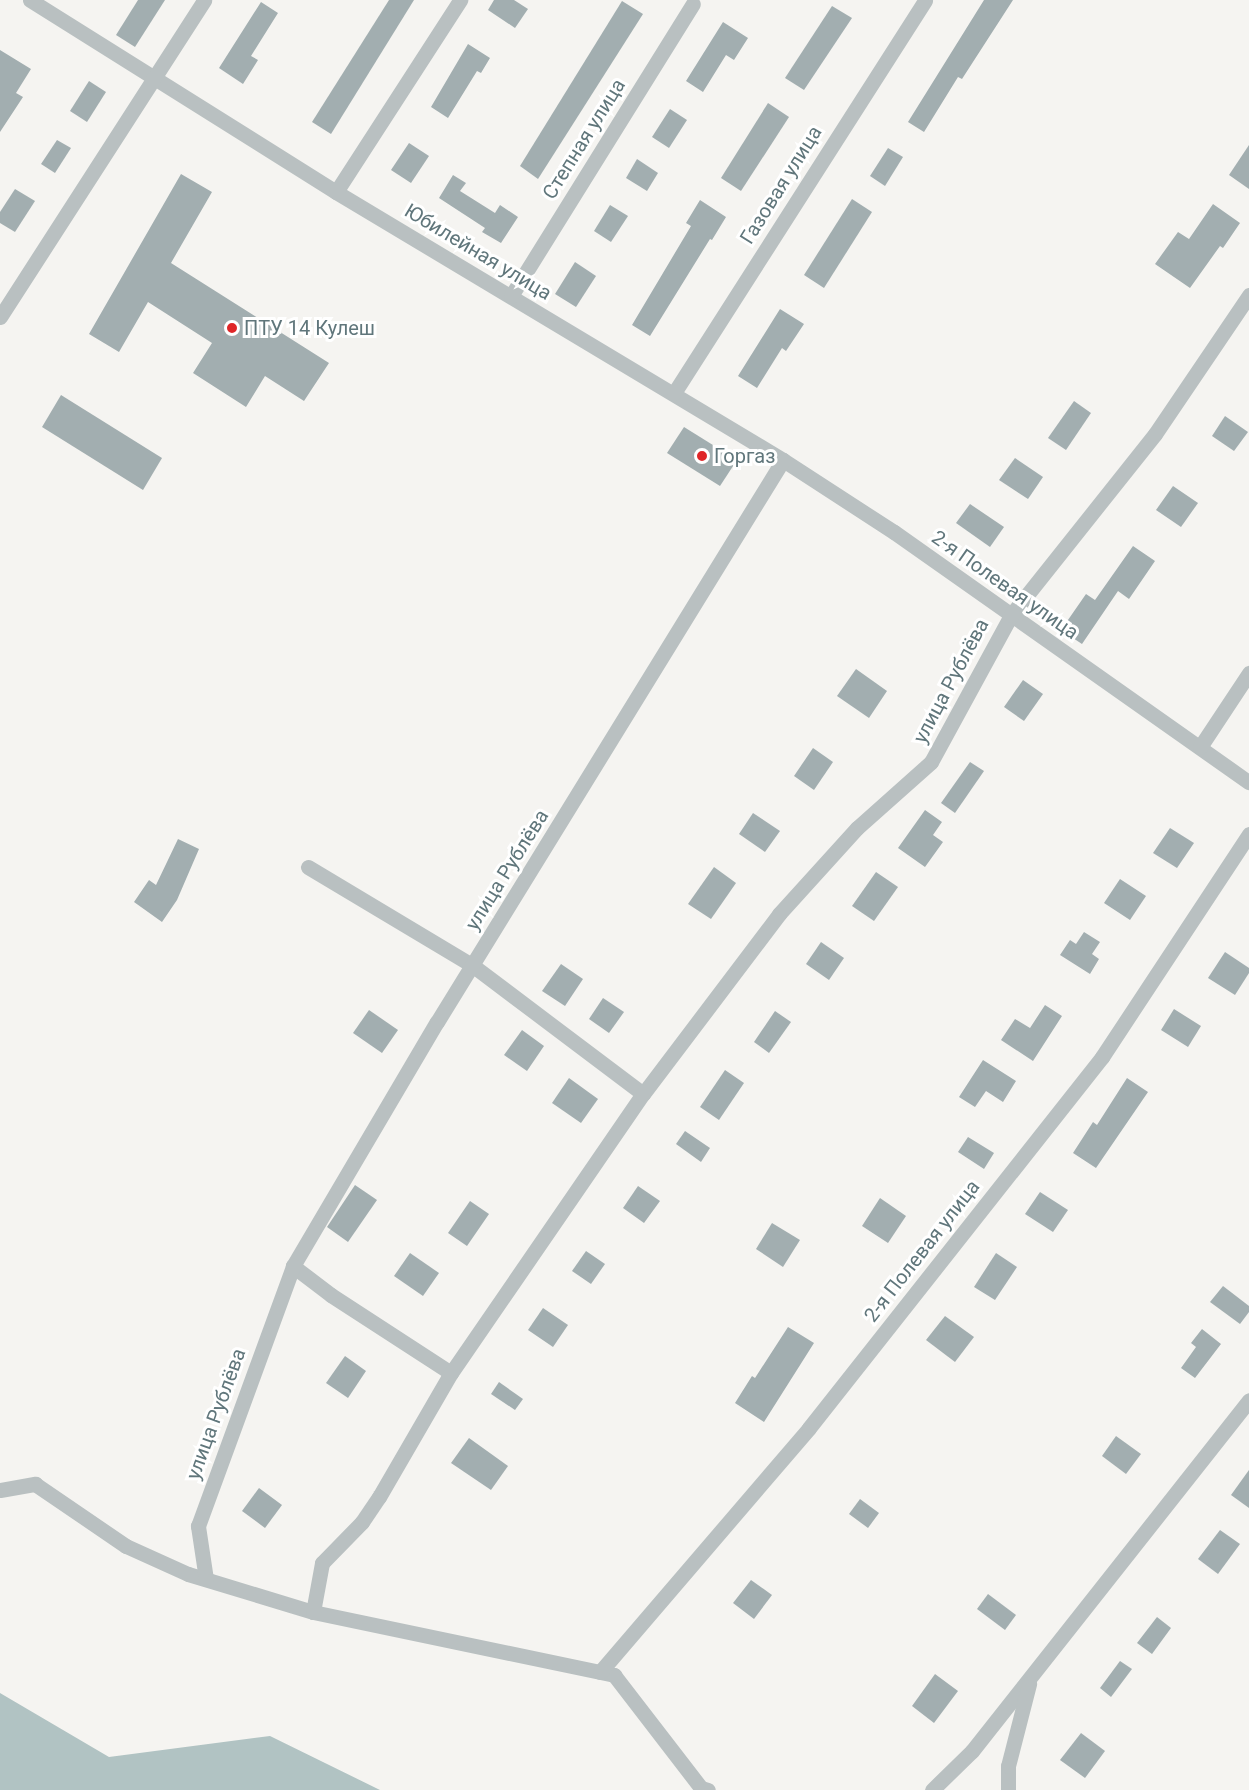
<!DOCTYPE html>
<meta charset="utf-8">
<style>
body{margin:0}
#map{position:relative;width:1249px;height:1790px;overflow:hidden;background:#f5f4f1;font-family:Roboto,sans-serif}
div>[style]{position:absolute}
.water>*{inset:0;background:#b1c3c3}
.building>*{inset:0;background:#a2aeb0}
.street>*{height:15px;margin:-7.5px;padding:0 7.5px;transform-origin:7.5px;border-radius:7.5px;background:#b9c0c1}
.dots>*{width:16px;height:16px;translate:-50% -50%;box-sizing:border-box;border:3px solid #fff;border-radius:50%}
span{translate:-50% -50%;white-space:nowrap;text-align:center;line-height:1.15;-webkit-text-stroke:6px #fff;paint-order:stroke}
.street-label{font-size:20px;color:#60767b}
.poi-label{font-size:20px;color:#60767b}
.left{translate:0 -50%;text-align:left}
</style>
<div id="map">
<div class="water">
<i style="clip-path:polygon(0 1693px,109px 1757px,270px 1736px,380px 1790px,0 1790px)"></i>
</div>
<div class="building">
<i style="clip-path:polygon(138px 0,165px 0,135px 47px,116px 35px)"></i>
<i style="clip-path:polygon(389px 0,414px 0,331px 134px,312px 122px)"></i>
<i style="clip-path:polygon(494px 0,514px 0,528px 9px,515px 28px,488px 10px)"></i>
<i style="clip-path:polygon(984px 0,1013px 0,962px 79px,958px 77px,924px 132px,908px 122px)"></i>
<i style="clip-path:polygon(622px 1px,643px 14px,538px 179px,520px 166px)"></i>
<i style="clip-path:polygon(261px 2px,278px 13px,251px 56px,258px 60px,243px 84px,219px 68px)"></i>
<i style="clip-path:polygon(832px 6px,852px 18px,804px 90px,785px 78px)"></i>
<i style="clip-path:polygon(723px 22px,748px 38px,734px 60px,726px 55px,703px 92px,686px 81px)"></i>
<i style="clip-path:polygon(468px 44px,490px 58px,481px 73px,477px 71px,448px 118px,431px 107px)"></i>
<i style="clip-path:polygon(0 50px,31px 69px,16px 93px,23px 97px,0 132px)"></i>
<i style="clip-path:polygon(89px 81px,106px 92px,87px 122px,70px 111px)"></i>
<i style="clip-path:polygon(768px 103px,789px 117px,741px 191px,721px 178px)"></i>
<i style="clip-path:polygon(670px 109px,687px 120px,669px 148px,652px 137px)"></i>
<i style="clip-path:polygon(57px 140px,71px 148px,55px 173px,41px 164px)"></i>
<i style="clip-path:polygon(409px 143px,429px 156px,411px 183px,391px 170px)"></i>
<i style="clip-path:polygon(1249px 145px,1249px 189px,1229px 175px)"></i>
<i style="clip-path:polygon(888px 148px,903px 157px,885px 186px,870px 176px)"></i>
<i style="clip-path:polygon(637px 159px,658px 173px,647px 191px,626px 178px)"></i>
<i style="clip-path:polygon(181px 174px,212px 192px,171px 263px,329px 363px,304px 401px,265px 376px,246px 407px,193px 373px,212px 343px,148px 302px,119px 352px,89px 334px)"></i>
<i style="clip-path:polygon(453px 175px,466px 183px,460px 191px,495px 213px,500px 205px,518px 217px,501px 243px,482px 232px,485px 228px,439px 198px)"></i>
<i style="clip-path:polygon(15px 189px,35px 201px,15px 232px,0 223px,0 212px)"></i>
<i style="clip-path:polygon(852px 199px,872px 212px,824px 288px,804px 275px)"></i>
<i style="clip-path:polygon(700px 200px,726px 217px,712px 240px,710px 239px,650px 336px,632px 325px,691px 226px,686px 223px)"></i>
<i style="clip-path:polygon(1213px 204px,1240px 223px,1223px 248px,1220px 246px,1190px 288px,1155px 264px,1178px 232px,1189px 239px)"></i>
<i style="clip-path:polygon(610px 205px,628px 216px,611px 242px,594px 231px)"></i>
<i style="clip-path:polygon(575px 262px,596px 276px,576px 307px,555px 294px)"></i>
<i style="clip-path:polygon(780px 309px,804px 324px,786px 351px,782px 348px,757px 388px,738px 376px)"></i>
<i style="clip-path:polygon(61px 395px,162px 458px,143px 490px,42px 427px)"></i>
<i style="clip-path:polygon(1074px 401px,1091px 413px,1066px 450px,1048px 438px)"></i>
<i style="clip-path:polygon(1225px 416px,1248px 432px,1234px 451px,1212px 436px)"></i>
<i style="clip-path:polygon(684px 427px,737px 460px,720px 486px,667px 453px)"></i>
<i style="clip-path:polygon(1015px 458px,1043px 477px,1028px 499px,999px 480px)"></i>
<i style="clip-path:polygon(1173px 486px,1198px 503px,1181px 527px,1156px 510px)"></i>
<i style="clip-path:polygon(970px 504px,1004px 527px,990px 547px,956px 523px)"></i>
<i style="clip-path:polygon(1133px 546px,1155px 561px,1129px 599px,1118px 591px,1082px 644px,1061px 630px,1086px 594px,1095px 600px)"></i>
<i style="clip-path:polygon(856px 669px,887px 691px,869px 718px,837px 696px)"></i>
<i style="clip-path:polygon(1023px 680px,1043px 694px,1024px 721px,1004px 707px)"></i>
<i style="clip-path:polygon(813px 748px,833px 762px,814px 790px,794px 776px)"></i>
<i style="clip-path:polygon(970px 762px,984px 771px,955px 813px,941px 803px)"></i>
<i style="clip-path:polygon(925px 810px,942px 822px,933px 835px,943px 842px,925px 867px,898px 848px)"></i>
<i style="clip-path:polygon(753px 813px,780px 831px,765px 852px,739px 834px)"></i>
<i style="clip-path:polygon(1170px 828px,1194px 843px,1177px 868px,1153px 853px)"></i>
<i style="clip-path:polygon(178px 839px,199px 849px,177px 900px,162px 922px,134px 902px,149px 880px,156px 885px)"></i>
<i style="clip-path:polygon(714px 867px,736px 883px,711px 919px,688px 904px)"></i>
<i style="clip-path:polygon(876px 872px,898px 887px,874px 921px,852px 906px)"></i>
<i style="clip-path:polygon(1120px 879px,1146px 896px,1130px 920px,1104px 903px)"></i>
<i style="clip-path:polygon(1084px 932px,1100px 942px,1092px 954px,1099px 959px,1090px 974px,1060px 955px,1070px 940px,1076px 944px)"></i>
<i style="clip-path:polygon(821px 942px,844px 958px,829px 980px,806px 964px)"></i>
<i style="clip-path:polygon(1225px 952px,1249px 968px,1249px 973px,1235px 995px,1208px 978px)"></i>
<i style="clip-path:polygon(561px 964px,583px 979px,565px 1006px,542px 991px)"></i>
<i style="clip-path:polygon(603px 998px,624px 1012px,609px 1033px,589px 1019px)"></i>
<i style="clip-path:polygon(1045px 1005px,1062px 1016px,1033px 1061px,1001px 1040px,1015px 1019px,1030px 1028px)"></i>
<i style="clip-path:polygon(1174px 1009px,1201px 1026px,1188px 1047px,1161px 1030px)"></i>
<i style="clip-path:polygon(369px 1010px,398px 1030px,382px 1053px,353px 1033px)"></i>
<i style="clip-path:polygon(775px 1011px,791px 1022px,769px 1053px,754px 1042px)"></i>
<i style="clip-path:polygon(522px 1030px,544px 1046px,527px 1071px,504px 1055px)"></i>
<i style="clip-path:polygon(983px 1060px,1016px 1081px,1003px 1102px,986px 1091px,975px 1107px,959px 1097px)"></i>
<i style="clip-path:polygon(725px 1070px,744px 1083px,719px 1120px,700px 1107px)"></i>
<i style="clip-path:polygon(569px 1078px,598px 1099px,581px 1123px,552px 1103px)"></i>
<i style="clip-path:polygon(1127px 1078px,1148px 1092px,1096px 1168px,1073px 1153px,1093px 1122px,1097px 1125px)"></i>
<i style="clip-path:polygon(685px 1131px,710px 1148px,701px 1162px,676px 1144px)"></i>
<i style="clip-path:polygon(968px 1137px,994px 1153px,984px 1169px,958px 1152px)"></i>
<i style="clip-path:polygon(355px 1185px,377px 1200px,348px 1242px,327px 1227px)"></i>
<i style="clip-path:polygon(638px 1186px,660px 1201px,644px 1223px,623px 1208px)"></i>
<i style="clip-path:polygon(1040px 1192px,1068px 1210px,1053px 1232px,1025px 1214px)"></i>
<i style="clip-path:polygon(880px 1198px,906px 1216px,888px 1243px,862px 1226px)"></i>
<i style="clip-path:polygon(470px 1201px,489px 1214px,467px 1246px,448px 1233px)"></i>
<i style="clip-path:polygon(772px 1223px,800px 1240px,783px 1267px,756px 1249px)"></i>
<i style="clip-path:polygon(586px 1251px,605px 1264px,591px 1284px,572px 1271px)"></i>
<i style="clip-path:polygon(410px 1253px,439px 1273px,423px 1296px,394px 1276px)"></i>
<i style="clip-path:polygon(996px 1253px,1017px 1267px,995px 1300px,974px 1287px)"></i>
<i style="clip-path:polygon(1223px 1286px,1249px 1306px,1249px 1312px,1240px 1324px,1210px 1302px)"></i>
<i style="clip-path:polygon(543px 1308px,568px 1325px,553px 1347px,528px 1330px)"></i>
<i style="clip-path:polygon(945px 1316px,974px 1337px,955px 1362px,926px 1340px)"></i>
<i style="clip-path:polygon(788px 1327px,814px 1343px,764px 1422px,735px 1403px,752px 1376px,755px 1378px)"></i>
<i style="clip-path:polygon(1202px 1329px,1221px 1344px,1195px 1378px,1181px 1368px,1196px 1347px,1191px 1343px)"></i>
<i style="clip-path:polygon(345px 1356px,366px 1371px,348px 1398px,326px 1383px)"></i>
<i style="clip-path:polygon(499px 1382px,523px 1399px,515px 1410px,491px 1394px)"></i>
<i style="clip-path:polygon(1116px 1436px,1141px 1454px,1126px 1474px,1102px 1456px)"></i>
<i style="clip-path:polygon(469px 1438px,508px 1466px,491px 1490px,451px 1463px)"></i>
<i style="clip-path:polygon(1249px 1470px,1249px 1508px,1231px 1495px)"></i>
<i style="clip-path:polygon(259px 1488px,282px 1505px,265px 1528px,242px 1511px)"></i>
<i style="clip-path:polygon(860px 1499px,879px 1513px,868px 1528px,849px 1514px)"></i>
<i style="clip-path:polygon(1220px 1530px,1240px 1544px,1218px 1574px,1198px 1559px)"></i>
<i style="clip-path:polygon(751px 1580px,772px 1595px,754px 1619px,733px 1603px)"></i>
<i style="clip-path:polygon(988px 1594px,1016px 1615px,1005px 1630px,977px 1609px)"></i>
<i style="clip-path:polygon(1157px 1617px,1171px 1628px,1152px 1654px,1137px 1643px)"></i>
<i style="clip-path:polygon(1120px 1661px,1132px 1669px,1111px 1697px,1100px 1688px)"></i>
<i style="clip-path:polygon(935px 1674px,958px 1691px,934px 1723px,912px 1706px)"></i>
<i style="clip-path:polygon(1081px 1733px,1105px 1751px,1085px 1778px,1060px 1760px)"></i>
</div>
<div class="street">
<i style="left:30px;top:0;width:361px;rotate:32.1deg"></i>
<i style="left:336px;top:192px;width:521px;rotate:30.94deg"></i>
<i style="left:783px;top:460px;width:132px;rotate:33deg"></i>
<i style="left:894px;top:532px;width:434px;rotate:35.2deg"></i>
<i style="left:336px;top:192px;width:229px;rotate:-57.1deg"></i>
<i style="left:511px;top:296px;width:344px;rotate:-58.1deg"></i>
<i style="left:0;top:317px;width:377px;rotate:-57.2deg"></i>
<i style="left:674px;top:393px;width:466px;rotate:-57.4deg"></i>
<i style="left:1200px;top:747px;width:89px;rotate:-56.5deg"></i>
<i style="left:308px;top:867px;width:191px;rotate:30.9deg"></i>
<i style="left:472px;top:965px;width:214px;rotate:37deg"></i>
<i style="left:451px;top:1373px;width:143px;rotate:-147deg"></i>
<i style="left:331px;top:1295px;width:48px;rotate:-142.7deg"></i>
<i style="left:293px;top:1266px;width:283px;rotate:-59.5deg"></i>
<i style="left:437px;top:1022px;width:660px;rotate:-58.38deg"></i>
<i style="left:0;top:1490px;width:36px;rotate:-10deg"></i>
<i style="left:35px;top:1484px;width:110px;rotate:34.3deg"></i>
<i style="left:126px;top:1546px;width:68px;rotate:24.3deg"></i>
<i style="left:188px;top:1574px;width:131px;rotate:16.9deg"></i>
<i style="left:313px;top:1612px;width:308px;rotate:11.8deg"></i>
<i style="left:614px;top:1675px;width:143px;rotate:52.4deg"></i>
<i style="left:701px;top:1788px;width:7px;rotate:16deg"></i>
<i style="left:206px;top:1579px;width:54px;rotate:-98.6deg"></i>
<i style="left:198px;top:1526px;width:277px;rotate:-69.9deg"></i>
<i style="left:313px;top:1612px;width:50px;rotate:-79.6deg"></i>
<i style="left:322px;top:1563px;width:57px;rotate:-45.7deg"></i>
<i style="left:362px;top:1522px;width:30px;rotate:-56deg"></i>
<i style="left:379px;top:1497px;width:143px;rotate:-59.9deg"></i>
<i style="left:451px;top:1373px;width:339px;rotate:-55.5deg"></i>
<i style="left:643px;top:1094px;width:226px;rotate:-52.9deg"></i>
<i style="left:779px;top:914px;width:116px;rotate:-47.8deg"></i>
<i style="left:857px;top:828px;width:99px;rotate:-41.7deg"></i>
<i style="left:931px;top:762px;width:167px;rotate:-61.4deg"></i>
<i style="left:1011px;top:615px;width:231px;rotate:-51.5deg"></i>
<i style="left:1155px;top:434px;width:168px;rotate:-55.9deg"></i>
<i style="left:600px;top:1672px;width:321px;rotate:-49.4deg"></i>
<i style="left:809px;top:1428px;width:473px;rotate:-51.7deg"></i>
<i style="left:1102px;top:1057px;width:267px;rotate:-56.6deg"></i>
<i style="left:932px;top:1790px;width:56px;rotate:-44.3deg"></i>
<i style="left:972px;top:1751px;width:447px;rotate:-51.7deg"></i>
<i style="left:1008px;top:1790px;width:24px;rotate:-90deg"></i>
<i style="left:1008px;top:1766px;width:85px;rotate:-75.6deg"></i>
</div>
<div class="dots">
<i style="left:232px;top:328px;background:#df2628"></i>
<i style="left:702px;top:456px;background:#df2628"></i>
</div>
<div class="street-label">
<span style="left:584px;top:139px;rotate:-58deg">Степная улица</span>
<span style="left:781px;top:185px;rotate:-58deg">Газовая улица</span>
<span style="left:478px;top:252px;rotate:31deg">Юбилейная улица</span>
<span style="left:1005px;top:585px;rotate:35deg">2-я Полевая улица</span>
<span style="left:951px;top:681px;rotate:-62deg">улица Рублёва</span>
<span style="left:507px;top:870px;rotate:-58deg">улица Рублёва</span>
<span style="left:922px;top:1251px;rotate:-52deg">2-я Полевая улица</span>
<span style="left:216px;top:1414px;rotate:-70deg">улица Рублёва</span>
</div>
<div class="poi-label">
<span class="left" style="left:244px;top:328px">ПТУ 14 Кулеш</span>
<span class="left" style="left:714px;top:456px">Горгаз</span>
</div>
</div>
